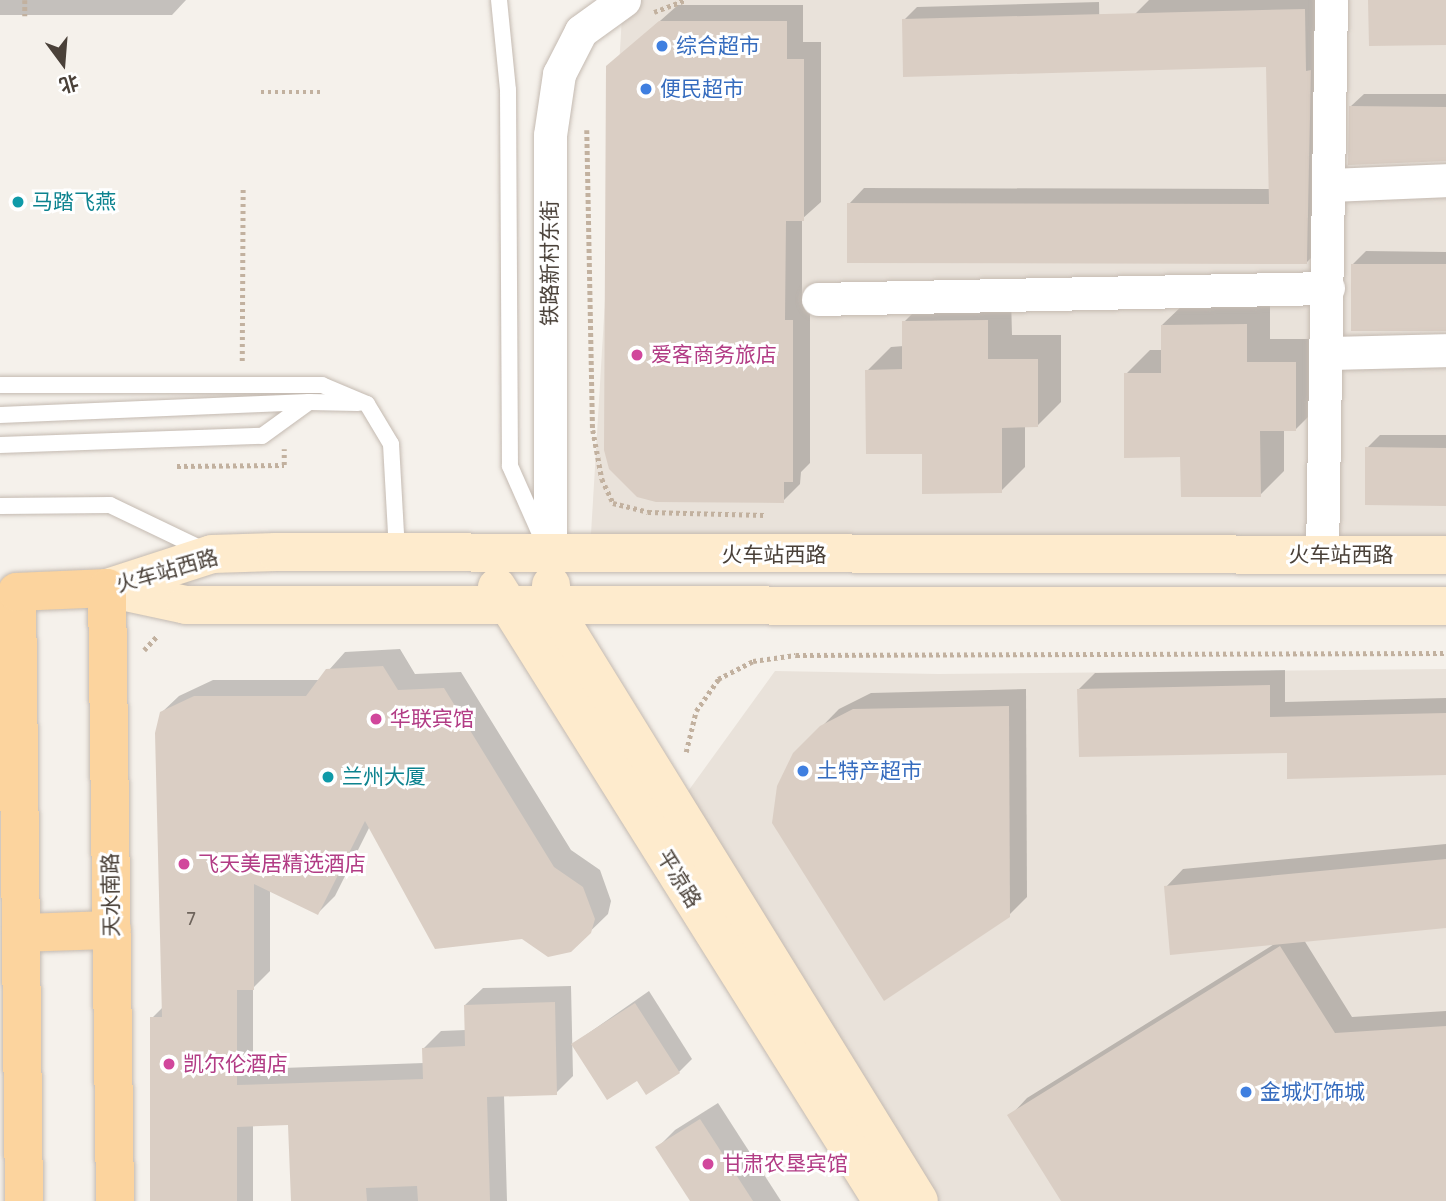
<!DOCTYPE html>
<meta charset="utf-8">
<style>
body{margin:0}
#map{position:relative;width:1446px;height:1201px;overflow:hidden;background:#f5f1eb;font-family:Rubik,"Noto Sans SC",sans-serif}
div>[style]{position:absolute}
.residential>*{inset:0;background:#e9e2da}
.shadow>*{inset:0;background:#0003}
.building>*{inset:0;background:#dacec4}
.path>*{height:4.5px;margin-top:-2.25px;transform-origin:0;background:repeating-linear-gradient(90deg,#c2b19f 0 3.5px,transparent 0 7px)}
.roads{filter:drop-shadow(0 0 2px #c4bab1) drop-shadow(0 0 2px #c4bab1)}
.lane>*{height:16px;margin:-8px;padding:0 8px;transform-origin:8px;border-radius:8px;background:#fff}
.street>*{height:33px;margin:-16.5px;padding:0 16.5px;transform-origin:16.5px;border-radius:16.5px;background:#fff}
.secondary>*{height:38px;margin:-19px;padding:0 19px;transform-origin:19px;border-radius:19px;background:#feebcd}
.primary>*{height:38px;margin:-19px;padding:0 19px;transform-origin:19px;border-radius:19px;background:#fcd49e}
.dots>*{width:19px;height:19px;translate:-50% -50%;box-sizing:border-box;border:4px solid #fff;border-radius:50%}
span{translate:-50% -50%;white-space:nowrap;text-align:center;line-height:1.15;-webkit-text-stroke:6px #fff;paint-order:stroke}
.number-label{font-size:18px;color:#6e645c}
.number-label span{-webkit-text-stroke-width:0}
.shop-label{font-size:21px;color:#366cbe}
.left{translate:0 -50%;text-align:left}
.culture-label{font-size:21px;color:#0d838f}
.street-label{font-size:21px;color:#4a4139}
.hotel-label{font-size:21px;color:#b23c85}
.north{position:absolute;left:28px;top:28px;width:70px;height:70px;-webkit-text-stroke:5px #fff;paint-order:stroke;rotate:164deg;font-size:19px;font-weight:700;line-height:28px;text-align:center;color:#4a4139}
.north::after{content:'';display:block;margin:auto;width:24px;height:32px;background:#4a4139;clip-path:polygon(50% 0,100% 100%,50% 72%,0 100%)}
</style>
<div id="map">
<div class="residential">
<i style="clip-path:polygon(623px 0,1446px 0,1446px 543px,591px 534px)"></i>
<i style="clip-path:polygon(1446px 669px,1446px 1201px,935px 1201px,681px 801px,775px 671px,938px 674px)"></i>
</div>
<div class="shadow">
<i style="clip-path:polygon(0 0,186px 0,172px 15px,0 15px)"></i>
<i style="clip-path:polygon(1149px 0,1320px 0,1322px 247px,1307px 262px,849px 204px,864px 188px,1270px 189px,1268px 65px,1135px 14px)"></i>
<i style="clip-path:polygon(1099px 2px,1100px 57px,904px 20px,917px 7px)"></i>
<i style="clip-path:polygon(678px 5px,803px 5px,803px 42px,821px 42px,821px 202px,802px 219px,802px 304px,810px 304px,810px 463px,801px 472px,800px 484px,783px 501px,608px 67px)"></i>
<i style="clip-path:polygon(1364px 94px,1446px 94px,1446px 159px,1350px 107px)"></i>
<i style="clip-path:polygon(1366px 251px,1446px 252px,1446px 330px,1353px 264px)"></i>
<i style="clip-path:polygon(1011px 297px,1012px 335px,1061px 335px,1061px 402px,1037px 426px,1025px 426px,1025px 467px,1001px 491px,924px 452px,867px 371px,891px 347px,904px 346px,904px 322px,928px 298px)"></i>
<i style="clip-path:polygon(1187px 301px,1270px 301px,1270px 339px,1320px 339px,1320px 405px,1296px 429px,1284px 429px,1284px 471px,1260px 495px,1182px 455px,1126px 374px,1150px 350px,1163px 350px,1162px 325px)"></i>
<i style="clip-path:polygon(1380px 435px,1446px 435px,1446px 504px,1367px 448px)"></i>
<i style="clip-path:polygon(400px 649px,415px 674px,461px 672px,571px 850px,600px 870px,611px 901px,608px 914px,571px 950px,370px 826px,335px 896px,318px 913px,270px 890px,270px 971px,253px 988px,253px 1069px,424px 1063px,424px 1048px,441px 1031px,466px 1030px,465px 1005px,483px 988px,571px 986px,573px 1076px,556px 1093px,504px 1095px,507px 1201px,292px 1201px,290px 1123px,253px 1124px,253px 1201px,152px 1201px,152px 1018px,163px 1007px,161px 713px,179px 696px,213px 680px,320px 680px,345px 652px)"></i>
<i style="clip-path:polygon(1285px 670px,1285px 702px,1446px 698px,1446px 773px,1288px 751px,1079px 689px,1095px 673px)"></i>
<i style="clip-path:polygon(1026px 689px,1027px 897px,1009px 915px,795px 754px,839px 709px,871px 693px)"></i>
<i style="clip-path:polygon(1446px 844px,1446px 926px,1304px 940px,1352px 1017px,1446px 1011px,1446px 1201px,1063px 1201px,1010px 1116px,1027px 1098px,1276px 943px,1166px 887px,1183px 869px)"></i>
<i style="clip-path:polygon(649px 991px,692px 1059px,679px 1072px,638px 1078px,573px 1044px)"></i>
<i style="clip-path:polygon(718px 1103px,781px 1201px,692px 1201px,658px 1147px,675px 1130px)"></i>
</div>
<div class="building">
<i style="clip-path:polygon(1368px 0,1446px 0,1446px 45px,1369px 46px)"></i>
<i style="clip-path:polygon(1305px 9px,1306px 71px,1311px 70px,1307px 264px,847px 263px,847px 203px,1269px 204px,1266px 67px,903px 77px,902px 19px)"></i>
<i style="clip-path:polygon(659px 21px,787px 21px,787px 59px,804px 59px,804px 221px,786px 221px,785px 320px,793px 320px,793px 482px,784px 482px,784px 503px,656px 502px,637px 497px,609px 469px,604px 450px,606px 66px)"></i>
<i style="clip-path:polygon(1349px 106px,1446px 107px,1446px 161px,1348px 165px)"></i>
<i style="clip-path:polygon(1351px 264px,1446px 264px,1446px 331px,1351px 331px)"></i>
<i style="clip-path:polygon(988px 320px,988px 359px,1038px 359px,1038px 427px,1002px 428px,1002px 493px,922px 494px,922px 454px,866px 454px,865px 370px,902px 369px,902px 321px)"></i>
<i style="clip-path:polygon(1247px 324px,1247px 362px,1296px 362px,1296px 431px,1260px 431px,1261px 497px,1181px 497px,1180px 457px,1124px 458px,1124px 373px,1161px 373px,1161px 325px)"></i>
<i style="clip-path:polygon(1365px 447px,1446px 448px,1446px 506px,1365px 505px)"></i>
<i style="clip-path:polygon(383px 666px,398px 690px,444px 688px,554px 867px,583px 887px,595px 919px,591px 933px,571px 952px,548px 957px,522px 939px,435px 949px,365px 821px,318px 915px,254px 884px,254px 990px,237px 990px,237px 1085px,423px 1079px,422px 1048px,465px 1046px,464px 1005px,555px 1002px,557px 1095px,487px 1097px,490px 1201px,418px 1201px,417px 1186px,366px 1188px,367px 1201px,291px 1201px,288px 1125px,237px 1127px,237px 1201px,150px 1201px,150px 1017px,162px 1017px,155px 733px,160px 712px,194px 696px,306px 696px,326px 669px)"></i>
<i style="clip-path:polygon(1270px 685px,1270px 717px,1446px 713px,1446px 775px,1287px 779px,1287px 753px,1079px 757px,1077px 689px)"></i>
<i style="clip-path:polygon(1009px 706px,1010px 917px,884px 1001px,772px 823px,777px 786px,793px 753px,820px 726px,853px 709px)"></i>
<i style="clip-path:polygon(1446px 859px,1446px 928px,1170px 955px,1164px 886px)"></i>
<i style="clip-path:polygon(1280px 946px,1335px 1033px,1446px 1026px,1446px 1201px,1061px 1201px,1007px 1115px)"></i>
<i style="clip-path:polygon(635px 1003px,680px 1073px,646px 1095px,637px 1081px,607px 1100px,571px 1044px)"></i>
<i style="clip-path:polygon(700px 1119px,753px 1201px,690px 1201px,655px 1147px)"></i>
</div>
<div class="path">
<i style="left:25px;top:0;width:16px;rotate:90deg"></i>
<i style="left:654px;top:12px;width:34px;rotate:-21deg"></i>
<i style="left:261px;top:92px;width:62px"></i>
<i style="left:587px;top:130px;width:300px;rotate:88.9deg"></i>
<i style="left:593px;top:430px;width:50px;rotate:79.6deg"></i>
<i style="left:602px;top:479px;width:26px;rotate:65deg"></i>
<i style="left:613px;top:503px;width:36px;rotate:14deg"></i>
<i style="left:648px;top:512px;width:118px;rotate:1.5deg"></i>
<i style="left:242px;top:361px;width:174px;rotate:-89.7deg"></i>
<i style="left:177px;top:466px;width:107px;rotate:-0.5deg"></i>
<i style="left:284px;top:465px;width:16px;rotate:-90deg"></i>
<i style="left:144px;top:650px;width:19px;rotate:-47deg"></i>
<i style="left:686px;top:752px;width:42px;rotate:-76.3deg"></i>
<i style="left:696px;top:711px;width:39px;rotate:-55deg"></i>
<i style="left:718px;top:679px;width:39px;rotate:-27deg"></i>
<i style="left:753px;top:661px;width:43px;rotate:-7.9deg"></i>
<i style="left:796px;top:655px;width:650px;rotate:-0.18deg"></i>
</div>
<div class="roads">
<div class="lane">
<i style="left:499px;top:0;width:90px;rotate:84.3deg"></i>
<i style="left:508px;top:90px;width:376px;rotate:89.7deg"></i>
<i style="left:510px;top:466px;width:77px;rotate:66.1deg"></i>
<i style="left:0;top:385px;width:322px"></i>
<i style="left:322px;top:385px;width:49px;rotate:22.9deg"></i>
<i style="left:367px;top:404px;width:47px;rotate:59deg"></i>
<i style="left:391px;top:444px;width:109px;rotate:86.8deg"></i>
<i style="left:0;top:415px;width:309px;rotate:-2.4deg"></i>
<i style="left:0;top:445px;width:262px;rotate:-2deg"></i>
<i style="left:262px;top:436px;width:58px;rotate:-35.9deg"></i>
<i style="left:309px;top:402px;width:49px;rotate:1.2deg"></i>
<i style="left:0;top:506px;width:110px;rotate:-0.5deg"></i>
<i style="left:110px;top:505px;width:104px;rotate:25.6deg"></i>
</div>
<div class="street">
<i style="left:1329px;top:185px;width:117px;rotate:-2.4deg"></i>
<i style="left:818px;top:299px;width:510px;rotate:-1.24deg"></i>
<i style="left:1327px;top:353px;width:119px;rotate:-1.4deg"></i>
<i style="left:550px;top:555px;width:420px;rotate:-90deg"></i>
<i style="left:550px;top:135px;width:62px;rotate:-81.6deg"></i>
<i style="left:559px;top:74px;width:48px;rotate:-62.9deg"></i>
<i style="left:581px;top:31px;width:53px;rotate:-35.8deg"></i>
<i style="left:1322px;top:555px;width:555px;rotate:-89.07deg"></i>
</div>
<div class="secondary">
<i style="left:551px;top:585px;width:20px;rotate:90deg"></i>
<i style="left:551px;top:605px;width:700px;rotate:58.31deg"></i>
<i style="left:497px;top:587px;width:725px;rotate:57.91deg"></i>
<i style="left:107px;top:588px;width:110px;rotate:-17.9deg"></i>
<i style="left:212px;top:554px;width:64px;rotate:-1.8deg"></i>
<i style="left:276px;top:552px;width:1170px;rotate:0.15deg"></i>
<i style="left:107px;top:588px;width:81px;rotate:12.1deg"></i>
<i style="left:186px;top:605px;width:1260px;rotate:0.05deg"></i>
</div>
<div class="primary">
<i style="left:21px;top:933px;width:91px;rotate:-1.9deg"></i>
<i style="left:24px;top:1201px;width:609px;rotate:-90.66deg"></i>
<i style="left:17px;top:592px;width:90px;rotate:-2.5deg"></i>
<i style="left:107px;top:588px;width:613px;rotate:89.25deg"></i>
</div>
</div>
<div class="dots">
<i style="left:662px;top:46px;background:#3f7fe0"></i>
<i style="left:646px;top:89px;background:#3f7fe0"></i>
<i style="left:18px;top:202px;background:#0f9aa8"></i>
<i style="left:637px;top:355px;background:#d1479c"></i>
<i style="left:376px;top:719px;background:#d1479c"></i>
<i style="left:803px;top:771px;background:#3f7fe0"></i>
<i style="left:328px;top:777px;background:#0f9aa8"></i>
<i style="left:184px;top:864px;background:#d1479c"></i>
<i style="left:169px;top:1064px;background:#d1479c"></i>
<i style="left:1246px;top:1092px;background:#3f7fe0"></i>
<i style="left:708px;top:1164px;background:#d1479c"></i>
</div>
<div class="number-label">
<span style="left:191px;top:919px">7</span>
</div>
<div class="shop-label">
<span class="left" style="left:676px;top:46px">综合超市</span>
<span class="left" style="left:660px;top:89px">便民超市</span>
<span class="left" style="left:817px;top:771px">土特产超市</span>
<span class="left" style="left:1260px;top:1092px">金城灯饰城</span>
</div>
<div class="culture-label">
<span class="left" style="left:32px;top:202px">马踏飞燕</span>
<span class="left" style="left:342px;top:777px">兰州大厦</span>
</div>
<div class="street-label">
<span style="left:550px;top:263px;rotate:-90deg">铁路新村东街</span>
<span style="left:774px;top:555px">火车站西路</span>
<span style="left:1341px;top:555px">火车站西路</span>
<span style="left:167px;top:571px;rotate:-16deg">火车站西路</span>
<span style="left:679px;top:879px;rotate:58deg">平凉路</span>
<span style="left:111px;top:895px;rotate:-91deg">天水南路</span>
</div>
<div class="hotel-label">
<span class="left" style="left:651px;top:355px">爱客商务旅店</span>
<span class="left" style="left:390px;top:719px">华联宾馆</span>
<span class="left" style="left:198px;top:864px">飞天美居精选酒店</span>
<span class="left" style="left:183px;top:1064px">凯尔伦酒店</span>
<span class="left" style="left:722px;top:1164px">甘肃农垦宾馆</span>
</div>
<div class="north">北</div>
</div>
